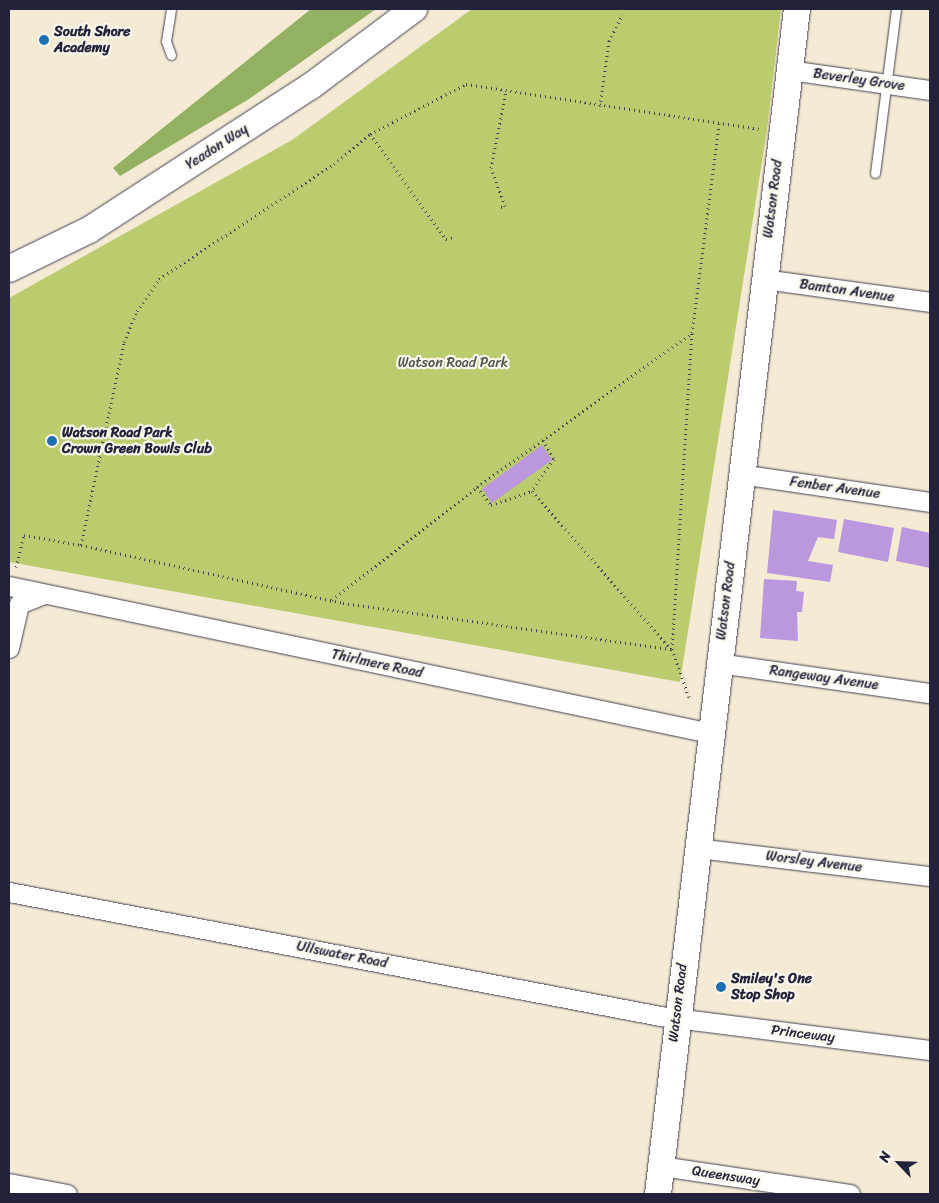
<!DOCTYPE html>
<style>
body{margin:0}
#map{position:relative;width:939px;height:1203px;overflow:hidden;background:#f5ebd5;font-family:Sriracha,sans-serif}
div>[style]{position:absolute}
.green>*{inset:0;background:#bbcc6f}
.forest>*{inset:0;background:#94b062}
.building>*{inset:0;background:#bb97de}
.path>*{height:3px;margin-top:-1.5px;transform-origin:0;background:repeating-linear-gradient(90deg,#424052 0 1px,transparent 0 5px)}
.roads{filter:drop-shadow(0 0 1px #424052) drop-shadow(0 0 1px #424052)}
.lane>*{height:9px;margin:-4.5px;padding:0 4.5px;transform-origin:4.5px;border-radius:4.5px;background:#fff}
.street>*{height:19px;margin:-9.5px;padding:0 9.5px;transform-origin:9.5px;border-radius:9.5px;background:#fff}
.secondary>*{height:26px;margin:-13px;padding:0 13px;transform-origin:13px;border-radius:13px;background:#fff}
.dots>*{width:14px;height:14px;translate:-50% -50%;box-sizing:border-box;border:2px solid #fbf7ec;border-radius:50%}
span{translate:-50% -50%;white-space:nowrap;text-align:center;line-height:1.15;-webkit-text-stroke:4.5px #fbf7ec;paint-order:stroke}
.poi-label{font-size:14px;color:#22223b;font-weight:700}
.left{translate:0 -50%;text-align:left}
.street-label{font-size:14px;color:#22223b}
.park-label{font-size:14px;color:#50554b}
.frame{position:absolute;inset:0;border:10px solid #22223b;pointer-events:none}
.north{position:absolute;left:874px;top:1138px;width:50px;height:50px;-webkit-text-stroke:4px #fbf7ec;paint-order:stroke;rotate:294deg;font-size:14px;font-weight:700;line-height:20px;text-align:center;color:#22223b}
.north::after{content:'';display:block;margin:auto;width:18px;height:22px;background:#22223b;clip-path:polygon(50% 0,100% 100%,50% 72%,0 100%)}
</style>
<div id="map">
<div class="green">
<i style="clip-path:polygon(472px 9px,781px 9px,767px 130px,680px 682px,9px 562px,9px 298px,292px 140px)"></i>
</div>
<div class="forest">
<i style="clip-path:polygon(311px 9px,376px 9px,249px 99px,120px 176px,113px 168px)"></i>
</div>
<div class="building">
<i style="clip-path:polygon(542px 445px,552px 460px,492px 503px,482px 489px)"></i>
<i style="clip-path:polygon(773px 510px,837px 520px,834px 539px,818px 537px,808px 561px,833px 565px,830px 582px,767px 573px)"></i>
<i style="clip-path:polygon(844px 519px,894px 528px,888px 562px,838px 552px)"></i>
<i style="clip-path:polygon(902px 527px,930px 533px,930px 568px,896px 561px)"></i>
<i style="clip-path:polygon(764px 579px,797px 581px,796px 591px,804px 592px,802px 612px,797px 612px,798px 641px,760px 638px)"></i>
</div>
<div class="path">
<i style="left:600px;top:106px;width:66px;rotate:-82.1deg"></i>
<i style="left:609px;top:41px;width:30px;rotate:-63deg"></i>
<i style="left:370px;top:134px;width:130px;rotate:54.1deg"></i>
<i style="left:446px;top:239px;width:7px;rotate:-16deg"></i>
<i style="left:501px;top:207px;width:4px;rotate:-14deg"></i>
<i style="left:505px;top:206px;width:40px;rotate:-110.2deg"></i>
<i style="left:491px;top:168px;width:78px;rotate:-79deg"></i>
<i style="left:543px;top:440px;width:22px;rotate:60deg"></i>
<i style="left:554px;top:459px;width:39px;rotate:125deg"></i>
<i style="left:532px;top:491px;width:210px;rotate:48.7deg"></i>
<i style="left:477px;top:487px;width:23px;rotate:52deg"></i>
<i style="left:491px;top:505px;width:43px;rotate:-18.9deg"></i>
<i style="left:81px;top:545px;width:268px;rotate:12.5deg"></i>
<i style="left:343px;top:603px;width:332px;rotate:8deg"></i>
<i style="left:672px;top:649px;width:54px;rotate:70.6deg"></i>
<i style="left:16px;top:567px;width:33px;rotate:-76deg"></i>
<i style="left:24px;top:535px;width:58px;rotate:10deg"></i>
<i style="left:81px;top:545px;width:208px;rotate:-78deg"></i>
<i style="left:124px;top:342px;width:34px;rotate:-67deg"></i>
<i style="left:137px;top:311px;width:39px;rotate:-55deg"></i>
<i style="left:159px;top:279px;width:209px;rotate:-33.3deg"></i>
<i style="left:334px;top:164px;width:47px;rotate:-39.8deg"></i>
<i style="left:370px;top:134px;width:108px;rotate:-27.5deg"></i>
<i style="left:466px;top:84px;width:296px;rotate:8.7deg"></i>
<i style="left:332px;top:600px;width:184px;rotate:-37.9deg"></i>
<i style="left:477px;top:487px;width:264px;rotate:-35.6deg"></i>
<i style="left:672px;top:649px;width:317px;rotate:-86.4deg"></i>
<i style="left:692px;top:333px;width:211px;rotate:-82.6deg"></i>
</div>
<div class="roads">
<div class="lane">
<i style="left:171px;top:55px;width:15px;rotate:-110deg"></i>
<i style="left:166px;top:41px;width:32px;rotate:-81deg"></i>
<i style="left:875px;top:173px;width:165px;rotate:-82.7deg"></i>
</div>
<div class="street">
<i style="left:789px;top:70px;width:142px;rotate:8.1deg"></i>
<i style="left:763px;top:279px;width:169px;rotate:7.8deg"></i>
<i style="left:740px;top:474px;width:192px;rotate:8.4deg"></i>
<i style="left:9px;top:586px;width:716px;rotate:11.84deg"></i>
<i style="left:9px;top:648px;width:45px;rotate:-77.2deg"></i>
<i style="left:19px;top:604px;width:27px;rotate:-22deg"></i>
<i style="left:718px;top:663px;width:214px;rotate:8.1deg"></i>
<i style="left:697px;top:848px;width:235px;rotate:6.9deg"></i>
<i style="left:9px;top:892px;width:663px;rotate:10.78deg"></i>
<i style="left:660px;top:1016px;width:272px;rotate:7.2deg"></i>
<i style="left:661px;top:1166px;width:191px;rotate:8.4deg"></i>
<i style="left:9px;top:1183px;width:59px;rotate:10.7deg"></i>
</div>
<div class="secondary">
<i style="left:9px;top:269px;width:89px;rotate:-26deg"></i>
<i style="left:89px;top:230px;width:265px;rotate:-33deg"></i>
<i style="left:311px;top:86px;width:129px;rotate:-36.8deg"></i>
<i style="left:658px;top:1194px;width:1193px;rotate:-83.31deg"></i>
</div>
</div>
<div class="dots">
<i style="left:44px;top:40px;background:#1f6fb2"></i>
<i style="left:52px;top:441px;background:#1f6fb2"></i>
<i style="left:721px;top:987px;background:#1f6fb2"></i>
</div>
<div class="poi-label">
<span class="left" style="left:54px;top:40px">South Shore<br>Academy</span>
<span class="left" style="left:62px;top:441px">Watson Road Park<br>Crown Green Bowls Club</span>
<span class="left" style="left:731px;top:987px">Smiley's One<br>Stop Shop</span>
</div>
<div class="street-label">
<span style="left:859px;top:80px;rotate:8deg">Beverley Grove</span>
<span style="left:217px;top:147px;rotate:-33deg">Yeadon Way</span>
<span style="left:773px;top:199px;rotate:-83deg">Watson Road</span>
<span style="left:847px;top:291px;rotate:8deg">Bamton Avenue</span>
<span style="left:835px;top:488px;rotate:8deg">Fenber Avenue</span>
<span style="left:726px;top:601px;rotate:-83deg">Watson Road</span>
<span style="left:377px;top:664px;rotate:12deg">Thirlmere Road</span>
<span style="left:824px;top:678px;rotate:8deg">Rangeway Avenue</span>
<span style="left:814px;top:862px;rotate:7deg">Worsley Avenue</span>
<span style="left:342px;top:955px;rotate:11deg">Ullswater Road</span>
<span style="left:678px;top:1003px;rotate:-83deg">Watson Road</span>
<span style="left:803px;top:1034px;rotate:7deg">Princeway</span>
<span style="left:726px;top:1176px;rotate:9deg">Queensway</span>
</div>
<div class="park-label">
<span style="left:453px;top:363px">Watson Road Park</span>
</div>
<div class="frame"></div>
<div class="north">N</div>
</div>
